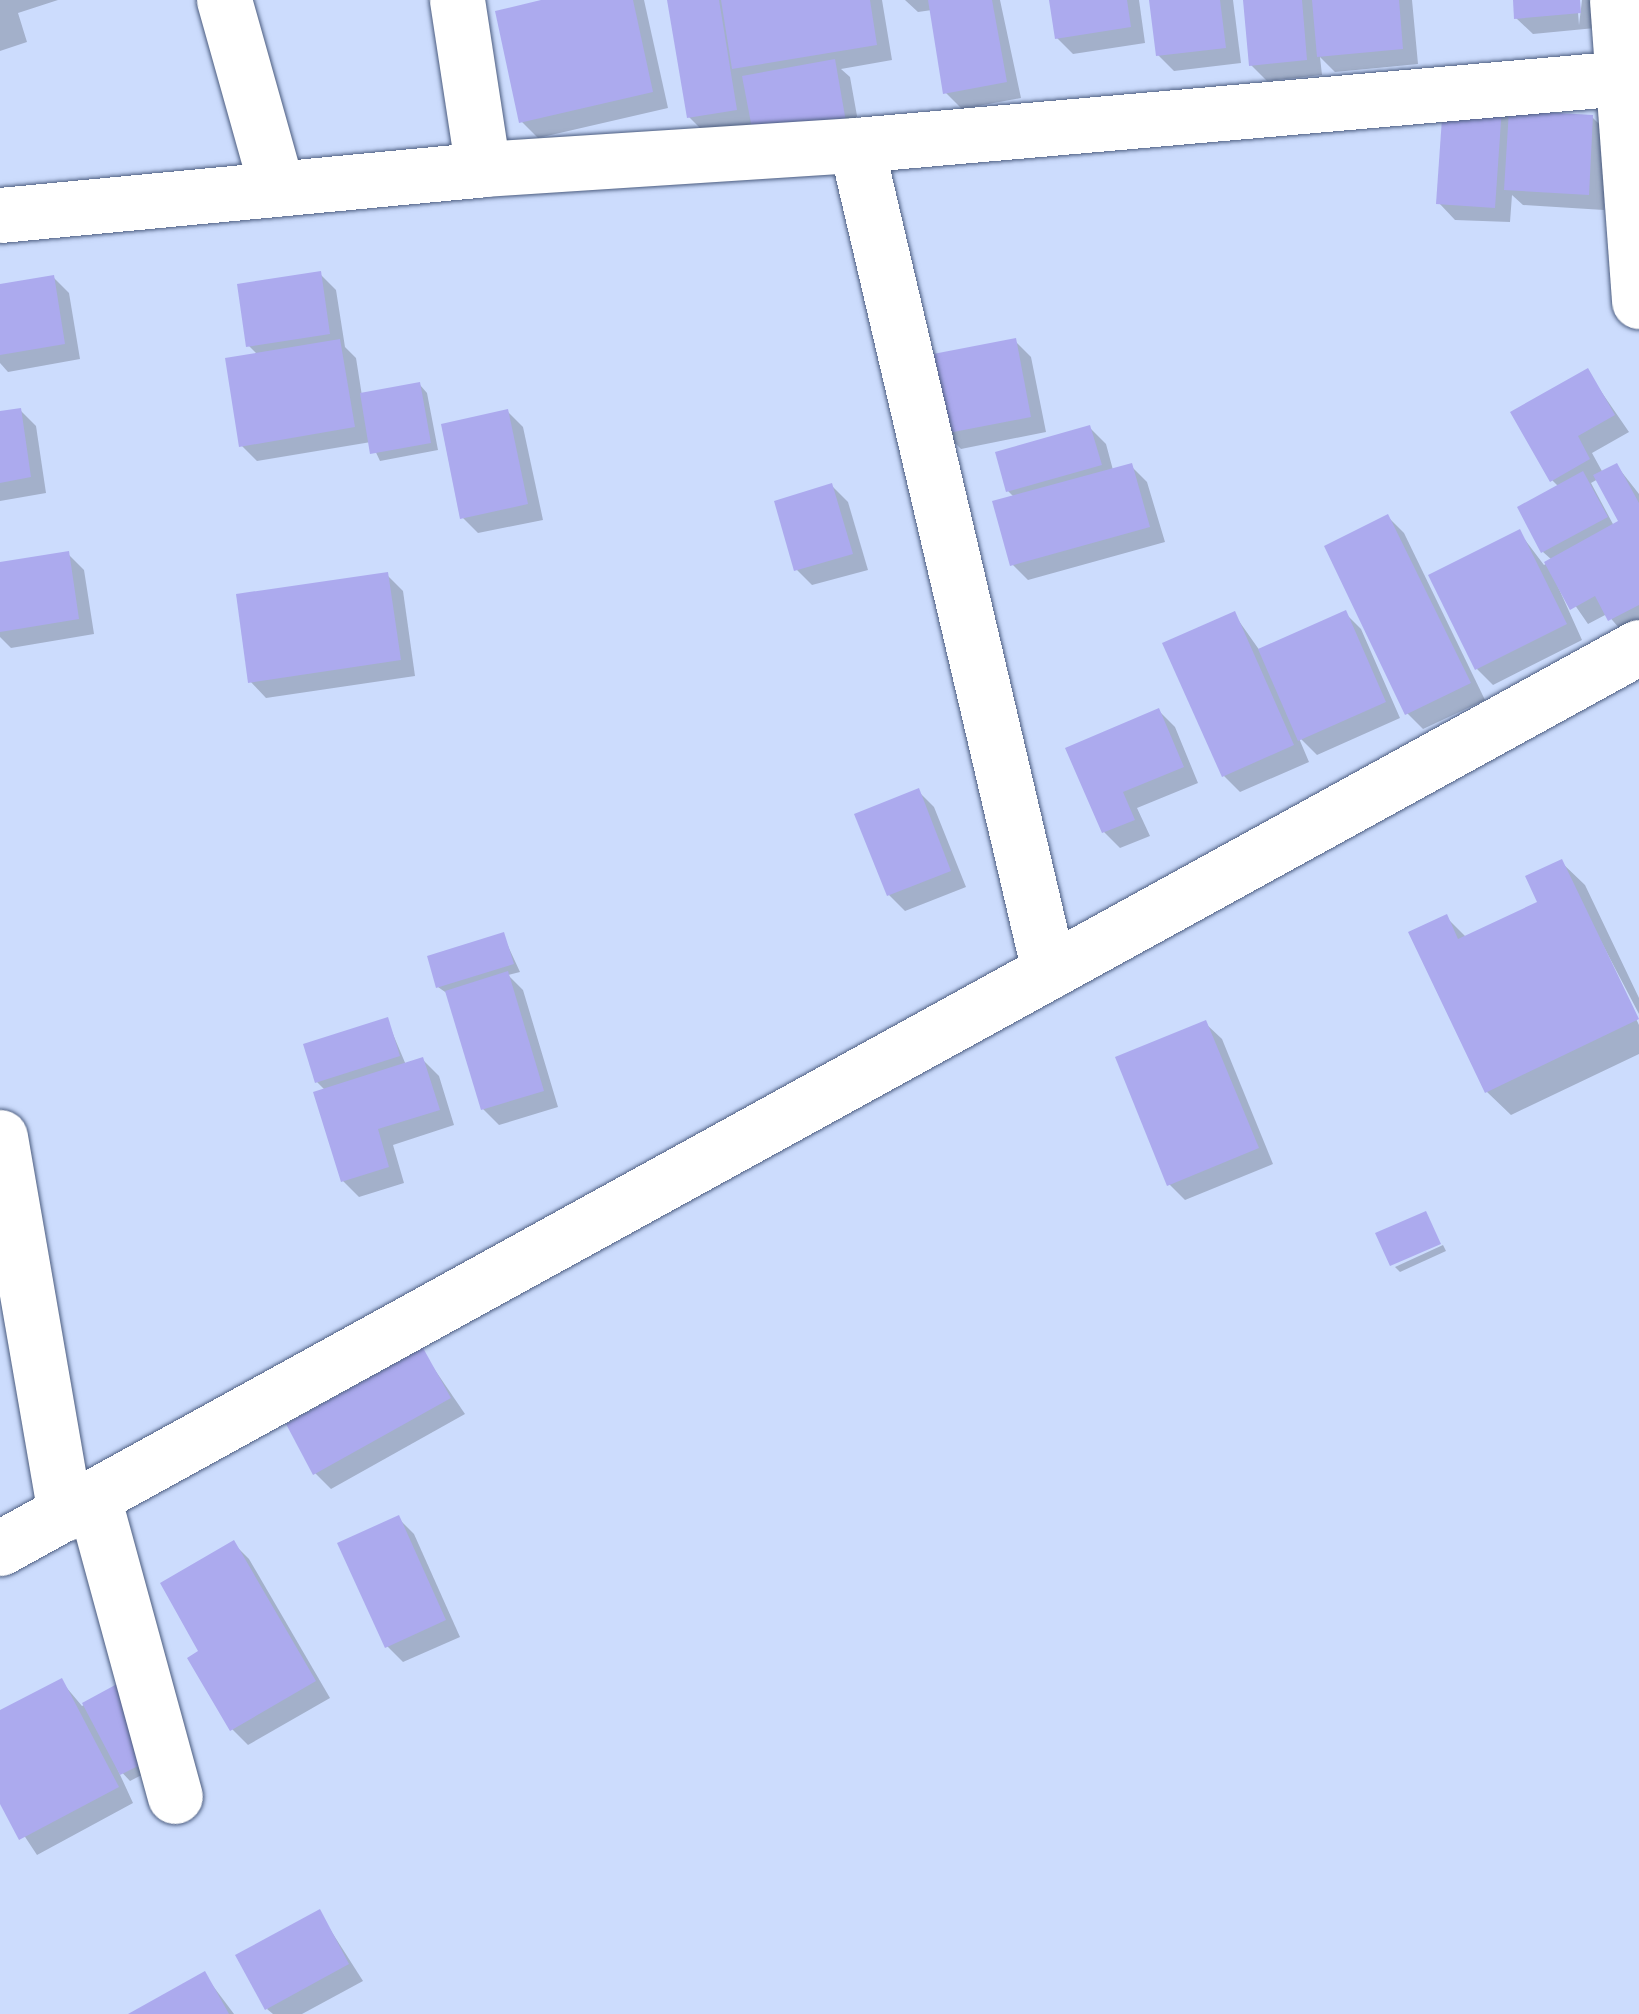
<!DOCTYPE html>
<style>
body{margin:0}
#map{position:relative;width:1639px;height:2014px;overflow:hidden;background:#ccdcfd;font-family:Lato,sans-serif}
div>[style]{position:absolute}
.shadow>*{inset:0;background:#0003}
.building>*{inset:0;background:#acaaee}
.roads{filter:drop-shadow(0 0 2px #4b5c7f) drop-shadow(0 0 2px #4b5c7f)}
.street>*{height:55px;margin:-27.5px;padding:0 27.5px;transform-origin:27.5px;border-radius:27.5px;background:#fff}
span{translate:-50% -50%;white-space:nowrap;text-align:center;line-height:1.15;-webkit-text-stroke:8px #fcfcfc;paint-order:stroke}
</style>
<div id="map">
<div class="shadow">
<i style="clip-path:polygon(0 0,58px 0,18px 13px,27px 42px,0 51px)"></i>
<i style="clip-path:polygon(553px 0,644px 0,668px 108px,538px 138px,522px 122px)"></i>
<i style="clip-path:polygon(670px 0,882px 0,892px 60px,841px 69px,850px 77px,861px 138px,705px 133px,689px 117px)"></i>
<i style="clip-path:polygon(905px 0,1000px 0,1021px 98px,962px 109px,946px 93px,932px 10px,918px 12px)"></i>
<i style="clip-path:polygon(1052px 0,1139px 0,1145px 43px,1073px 54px,1057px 38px)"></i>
<i style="clip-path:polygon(1152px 0,1233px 0,1241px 63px,1174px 71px,1158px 55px)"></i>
<i style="clip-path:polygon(1246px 0,1412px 0,1418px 64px,1335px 72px,1320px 57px,1322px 75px,1267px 81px,1251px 65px)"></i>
<i style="clip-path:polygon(1515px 0,1577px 0,1579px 25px,1582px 0,1593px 0,1595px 28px,1533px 34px,1516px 18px)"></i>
<i style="clip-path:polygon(1501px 109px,1511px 119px,1592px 117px,1608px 133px,1604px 210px,1523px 205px,1512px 195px,1510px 222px,1455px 220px,1439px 203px)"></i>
<i style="clip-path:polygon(320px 274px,336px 290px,345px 347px,356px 358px,362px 396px,420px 385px,427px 393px,438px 450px,380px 461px,371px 442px,257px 461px,241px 445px,258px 355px,248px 345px)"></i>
<i style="clip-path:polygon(53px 277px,69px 293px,80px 359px,8px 372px,0 363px,0 286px)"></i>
<i style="clip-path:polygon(1015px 341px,1031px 357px,1046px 432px,961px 449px,945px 433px)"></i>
<i style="clip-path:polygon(evenodd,1587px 371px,1629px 432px,1592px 453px,1603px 473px,1617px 466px,1639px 494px,1639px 629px,1626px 636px,1607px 614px,1588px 624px,1550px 569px,1582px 640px,1493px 685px,1477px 669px,1519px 532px,1544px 565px,1552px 560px,1543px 552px,1559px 487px,1552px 480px,1587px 371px,1598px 479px,1622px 522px,1614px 526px,1591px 483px,1598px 479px)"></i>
<i style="clip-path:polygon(20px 410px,36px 426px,46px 493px,0 501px,0 414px)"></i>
<i style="clip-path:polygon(507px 411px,523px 427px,543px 520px,478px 533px,462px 517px)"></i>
<i style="clip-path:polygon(1090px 428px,1106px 444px,1113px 470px,1131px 466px,1147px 482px,1165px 542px,1028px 580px,1012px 564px,1015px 498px,1008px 491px)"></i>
<i style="clip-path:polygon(832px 486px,848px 502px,868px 570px,812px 585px,796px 569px)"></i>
<i style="clip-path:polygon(1388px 517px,1404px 533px,1485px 700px,1423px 729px,1407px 713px)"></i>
<i style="clip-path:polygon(68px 554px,84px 570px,94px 634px,11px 648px,0 637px,0 565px)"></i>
<i style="clip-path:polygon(387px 575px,403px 591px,415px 676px,266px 698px,250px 681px)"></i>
<i style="clip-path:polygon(1345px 613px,1361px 629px,1400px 718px,1317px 755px,1298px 736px,1309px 762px,1240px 792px,1224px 776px,1234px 614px,1260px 651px)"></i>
<i style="clip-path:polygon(1159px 711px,1175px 727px,1198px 783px,1137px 808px,1150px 836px,1120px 848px,1104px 832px)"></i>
<i style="clip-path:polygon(918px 791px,934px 807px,966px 887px,905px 911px,889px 895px)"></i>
<i style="clip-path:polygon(1561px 862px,1585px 885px,1639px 998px,1639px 1014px,1572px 886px,1639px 1025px,1639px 1054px,1511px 1115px,1487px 1092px,1446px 917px,1467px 938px,1541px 903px)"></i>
<i style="clip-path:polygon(503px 935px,520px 972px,508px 975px,523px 990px,558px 1107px,499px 1125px,483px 1109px,448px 994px,438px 987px)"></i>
<i style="clip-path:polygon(387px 1020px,406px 1065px,423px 1060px,439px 1076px,454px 1125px,393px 1145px,404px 1183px,359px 1197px,343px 1181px,326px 1091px,317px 1082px)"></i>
<i style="clip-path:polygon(1205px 1023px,1222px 1039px,1273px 1164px,1185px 1200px,1169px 1184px)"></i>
<i style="clip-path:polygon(1443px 1245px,1446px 1251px,1400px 1272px,1395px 1267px)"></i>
<i style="clip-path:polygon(422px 1351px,465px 1414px,331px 1489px,315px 1473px)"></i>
<i style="clip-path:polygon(398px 1518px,414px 1534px,460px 1637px,403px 1662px,387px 1646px)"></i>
<i style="clip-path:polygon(233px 1543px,249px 1559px,330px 1698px,248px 1745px,232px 1729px,202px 1652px)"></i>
<i style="clip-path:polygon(61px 1681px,82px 1706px,116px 1687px,161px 1765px,130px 1781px,116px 1766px,133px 1803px,37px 1855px,0 1799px,0 1713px)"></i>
<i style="clip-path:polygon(319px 1912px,363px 1981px,302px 2014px,273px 2014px,267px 2009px)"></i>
<i style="clip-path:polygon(204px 1974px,234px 2014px,133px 2014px)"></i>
</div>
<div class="building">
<i style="clip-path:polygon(541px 0,633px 0,653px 92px,519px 123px,495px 11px)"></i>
<i style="clip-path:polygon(667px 0,719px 0,737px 110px,687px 118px)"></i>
<i style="clip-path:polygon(721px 0,870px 0,877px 45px,732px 69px)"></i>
<i style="clip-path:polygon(928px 0,992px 0,1007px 82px,943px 94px)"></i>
<i style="clip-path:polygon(1049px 0,1127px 0,1131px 27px,1055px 39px)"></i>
<i style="clip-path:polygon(1149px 0,1220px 0,1226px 48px,1156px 56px)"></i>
<i style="clip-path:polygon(1243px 0,1302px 0,1307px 60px,1249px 66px)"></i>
<i style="clip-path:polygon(1312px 0,1399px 0,1403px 49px,1317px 57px)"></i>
<i style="clip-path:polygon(1513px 0,1580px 0,1581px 13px,1514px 19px)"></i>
<i style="clip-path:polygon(835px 59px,846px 122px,754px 139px,742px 76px)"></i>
<i style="clip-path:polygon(1443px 104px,1502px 107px,1495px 208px,1436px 204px)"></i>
<i style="clip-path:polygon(1509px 110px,1593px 115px,1589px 195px,1504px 190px)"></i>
<i style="clip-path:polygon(321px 271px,330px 334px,246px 347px,237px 284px)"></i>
<i style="clip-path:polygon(54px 275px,65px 344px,0 355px,0 284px)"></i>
<i style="clip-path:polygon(1016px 338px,1031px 417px,943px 434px,928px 355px)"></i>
<i style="clip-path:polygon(340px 339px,355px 427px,239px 447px,225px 358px)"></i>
<i style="clip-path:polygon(1588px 368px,1615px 415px,1578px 436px,1590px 459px,1550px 482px,1510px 412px)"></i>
<i style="clip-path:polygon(420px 382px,431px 443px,370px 454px,360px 393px)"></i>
<i style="clip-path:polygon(21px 408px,31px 477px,0 483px,0 411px)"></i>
<i style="clip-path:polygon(508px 409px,528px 504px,460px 519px,441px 424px)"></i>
<i style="clip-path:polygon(1090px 425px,1102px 465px,1006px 492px,995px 452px)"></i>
<i style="clip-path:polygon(1132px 463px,1150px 527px,1010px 566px,992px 501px)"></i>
<i style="clip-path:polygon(1617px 463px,1639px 503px,1639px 605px,1608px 621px,1595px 596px,1570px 610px,1544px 562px,1618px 521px,1593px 475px)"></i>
<i style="clip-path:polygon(1583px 471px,1608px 517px,1541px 553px,1517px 507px)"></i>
<i style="clip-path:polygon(832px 483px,853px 554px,794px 571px,774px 501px)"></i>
<i style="clip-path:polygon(1388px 514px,1471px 683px,1405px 715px,1324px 546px)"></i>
<i style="clip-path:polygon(1520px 529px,1567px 624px,1475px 670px,1428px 575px)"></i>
<i style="clip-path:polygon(69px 551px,79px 619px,0 632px,0 562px)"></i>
<i style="clip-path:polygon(388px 572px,401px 660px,248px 683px,236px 594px)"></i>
<i style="clip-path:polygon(1346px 610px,1386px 702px,1298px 741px,1258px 649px)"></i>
<i style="clip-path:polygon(1235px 611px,1294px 745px,1222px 777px,1162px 643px)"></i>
<i style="clip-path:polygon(1159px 708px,1184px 767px,1123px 792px,1135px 820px,1102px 833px,1065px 748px)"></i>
<i style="clip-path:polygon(919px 788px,951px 871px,887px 896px,854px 814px)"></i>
<i style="clip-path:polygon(1562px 859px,1639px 1019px,1485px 1093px,1408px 932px,1447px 914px,1458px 939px,1537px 902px,1525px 876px)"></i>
<i style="clip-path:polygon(504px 932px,514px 964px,436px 988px,427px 956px)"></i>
<i style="clip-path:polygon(508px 971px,544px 1091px,481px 1110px,445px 991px)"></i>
<i style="clip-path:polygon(388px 1017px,400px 1056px,315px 1083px,303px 1044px)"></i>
<i style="clip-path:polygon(1206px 1020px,1259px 1148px,1167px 1186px,1115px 1057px)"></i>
<i style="clip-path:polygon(423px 1057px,440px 1110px,378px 1129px,389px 1167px,341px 1182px,313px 1092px)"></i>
<i style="clip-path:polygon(1426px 1211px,1441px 1244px,1390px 1266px,1375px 1233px)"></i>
<i style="clip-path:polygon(423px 1348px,451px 1398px,313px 1475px,286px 1424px)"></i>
<i style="clip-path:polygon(399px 1515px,446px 1620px,385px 1648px,337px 1543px)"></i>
<i style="clip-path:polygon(234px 1540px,316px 1681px,230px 1731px,187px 1658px,198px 1651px,160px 1583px)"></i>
<i style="clip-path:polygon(62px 1678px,119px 1787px,19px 1840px,0 1804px,0 1710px)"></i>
<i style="clip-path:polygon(117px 1684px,156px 1757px,120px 1775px,82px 1703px)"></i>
<i style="clip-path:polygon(320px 1909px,349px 1964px,265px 2010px,235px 1955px)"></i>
<i style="clip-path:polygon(205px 1971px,229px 2014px,128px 2014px)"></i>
</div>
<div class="roads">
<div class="street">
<i style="left:224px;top:0;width:196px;rotate:74.3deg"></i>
<i style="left:457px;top:0;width:171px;rotate:81.3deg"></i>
<i style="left:483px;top:169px;width:374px;rotate:-3.7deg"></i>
<i style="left:1617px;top:0;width:302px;rotate:85.8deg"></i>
<i style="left:0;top:215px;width:485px;rotate:-5.4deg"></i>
<i style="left:1049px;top:971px;width:848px;rotate:-103.15deg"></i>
<i style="left:856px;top:145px;width:771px;rotate:-4.99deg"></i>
<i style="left:0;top:1137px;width:382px;rotate:80.2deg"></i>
<i style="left:93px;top:1497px;width:310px;rotate:74.7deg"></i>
<i style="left:0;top:1548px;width:1870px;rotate:-28.8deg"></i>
</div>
</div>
</div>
